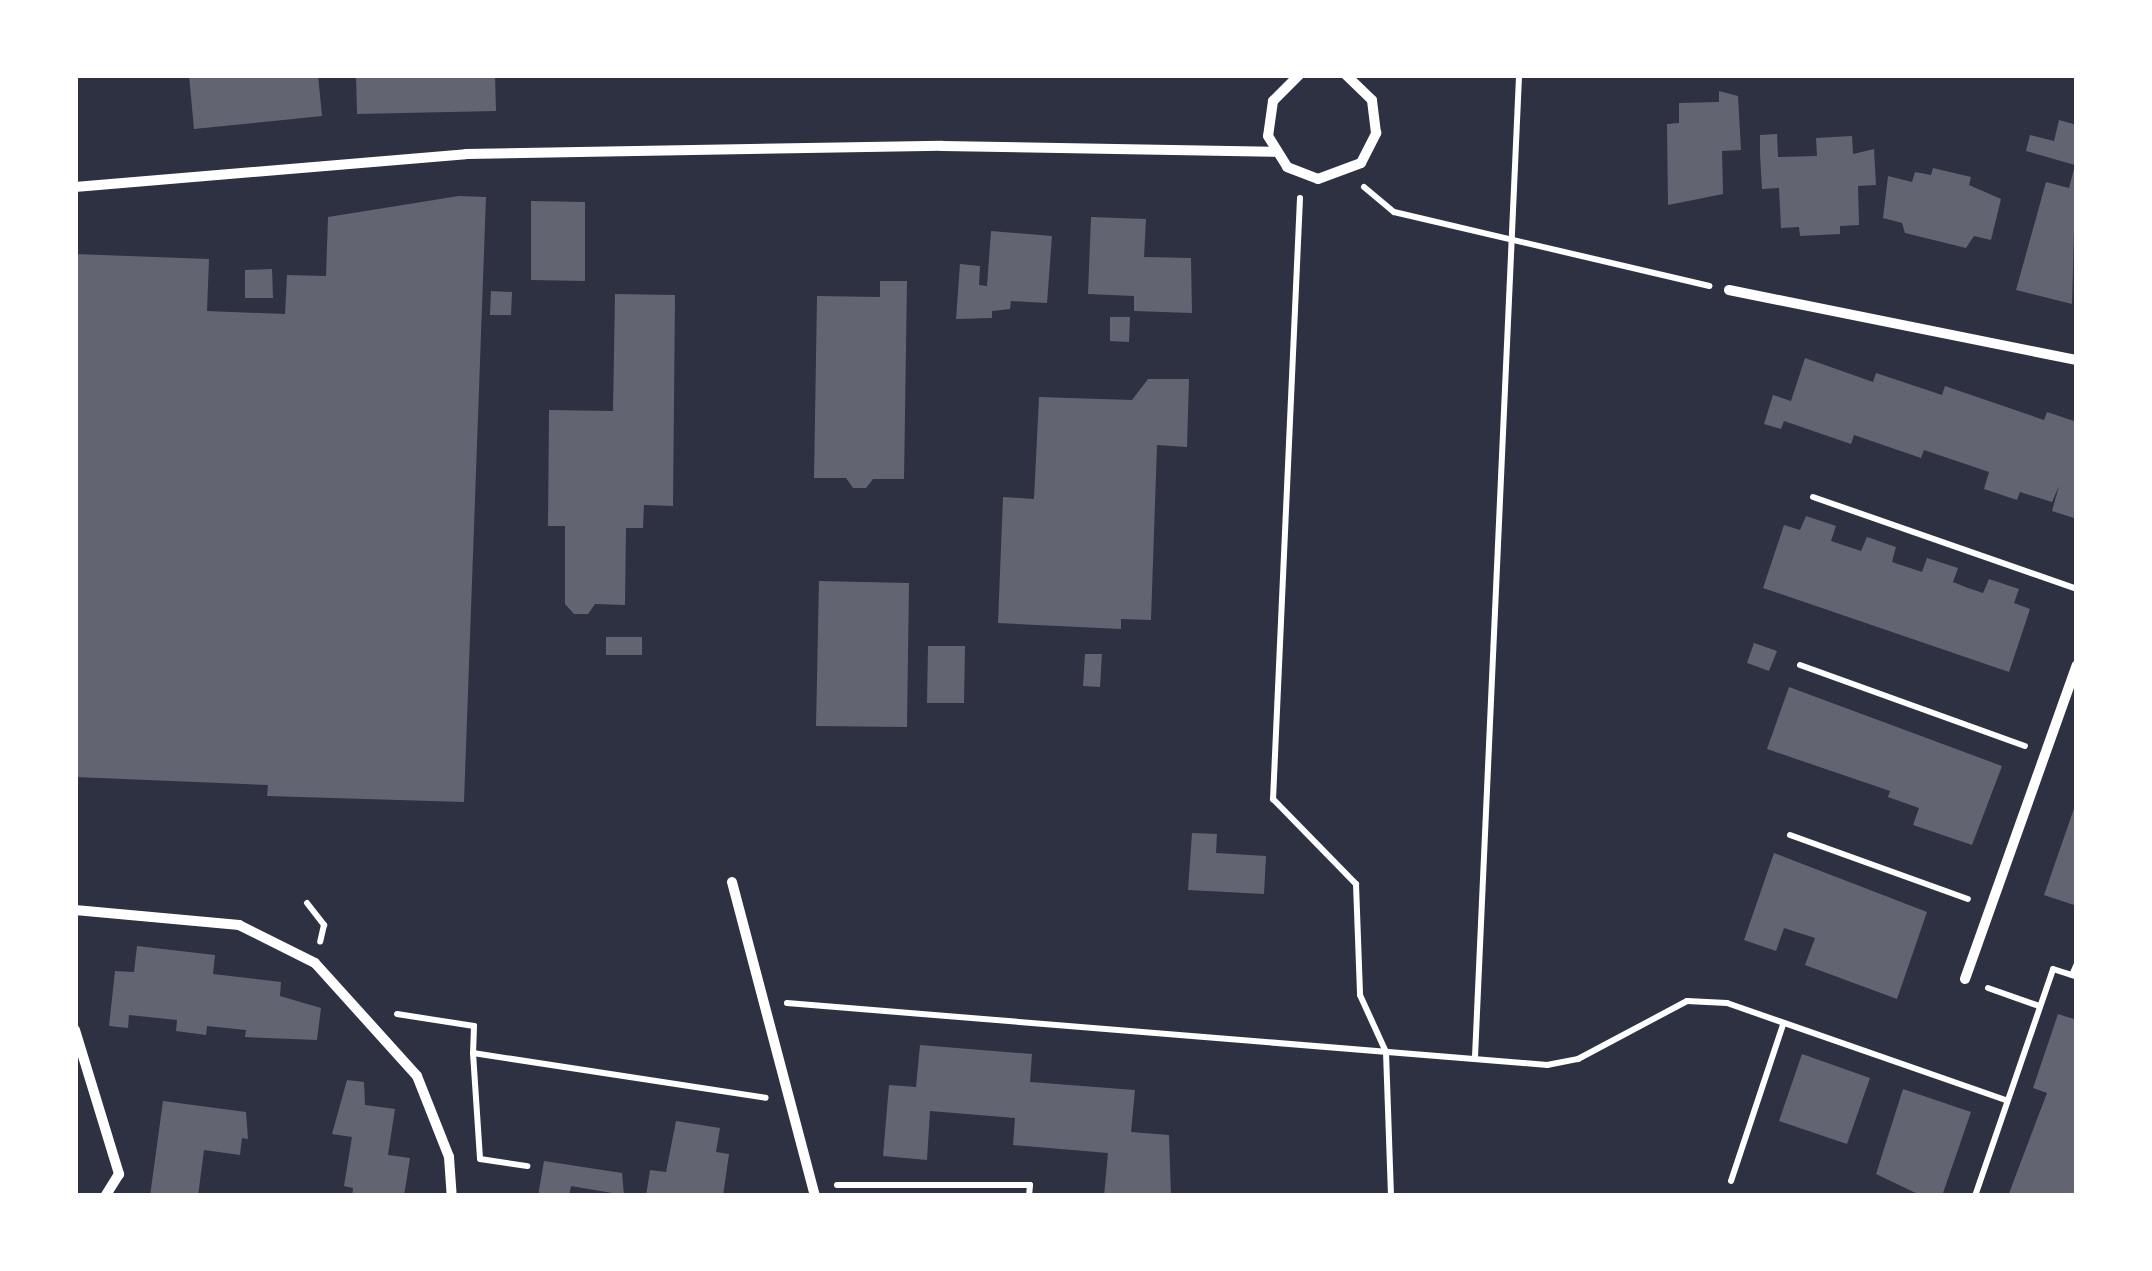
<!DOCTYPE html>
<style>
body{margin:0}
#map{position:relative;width:2152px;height:1271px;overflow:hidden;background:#2d3142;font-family:Cabin,sans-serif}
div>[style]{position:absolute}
.building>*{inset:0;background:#626471}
.path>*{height:6px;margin:-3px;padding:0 3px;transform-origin:3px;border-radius:3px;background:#fff}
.minor>*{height:10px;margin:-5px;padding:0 5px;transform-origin:5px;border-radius:5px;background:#fff}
span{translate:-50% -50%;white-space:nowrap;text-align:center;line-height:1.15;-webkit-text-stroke:8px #fff;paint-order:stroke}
.frame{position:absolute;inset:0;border:78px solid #fff;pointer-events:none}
</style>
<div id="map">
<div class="building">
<i style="clip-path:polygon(189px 75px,318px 75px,322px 116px,194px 129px)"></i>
<i style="clip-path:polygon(356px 75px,495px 75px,496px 111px,357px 114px)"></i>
<i style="clip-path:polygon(1719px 91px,1738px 96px,1741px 150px,1722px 151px,1723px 194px,1668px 205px,1667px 124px,1679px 123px,1679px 103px,1719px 102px)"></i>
<i style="clip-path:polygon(2059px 120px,2077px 125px,2072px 304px,2016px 290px,2046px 182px,2069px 188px,2075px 165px,2026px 151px,2030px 135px,2054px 141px)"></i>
<i style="clip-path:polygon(1777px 134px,1778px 157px,1817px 156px,1816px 138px,1852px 136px,1853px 154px,1874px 149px,1876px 185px,1858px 186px,1859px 225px,1840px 226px,1840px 234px,1800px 236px,1799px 227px,1781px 228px,1779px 188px,1762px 189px,1760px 154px,1760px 135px)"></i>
<i style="clip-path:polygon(1933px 168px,1971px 177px,1969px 185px,2001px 199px,1991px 240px,1974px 236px,1966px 248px,1905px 233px,1902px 223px,1883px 218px,1888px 176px,1912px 182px,1915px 172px,1931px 175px)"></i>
<i style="clip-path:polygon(459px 196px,486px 197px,464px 802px,267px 796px,268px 785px,75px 777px,75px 254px,209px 259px,207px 311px,285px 314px,287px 275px,326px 276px,328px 217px)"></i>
<i style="clip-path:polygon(531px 201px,585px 202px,585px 281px,531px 280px)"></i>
<i style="clip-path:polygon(1091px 217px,1146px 219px,1144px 257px,1191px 258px,1192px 313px,1134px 311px,1134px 296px,1088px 294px)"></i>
<i style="clip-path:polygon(991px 231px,1052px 236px,1047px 303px,1011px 301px,1010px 309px,992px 311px,992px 318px,956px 319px,960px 264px,980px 266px,979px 285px,987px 286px)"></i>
<i style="clip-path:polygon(272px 269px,273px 298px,245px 298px,245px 270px)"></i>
<i style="clip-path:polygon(880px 281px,907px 281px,904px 479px,873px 479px,866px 488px,853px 488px,846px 478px,814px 478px,817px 296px,880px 297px)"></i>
<i style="clip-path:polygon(491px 291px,512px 292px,511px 315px,490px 315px)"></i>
<i style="clip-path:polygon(615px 294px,675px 295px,673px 506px,644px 505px,643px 528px,626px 528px,625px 605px,595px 604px,588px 614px,574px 614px,565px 604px,565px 526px,548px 526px,549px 410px,613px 411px)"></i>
<i style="clip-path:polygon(1110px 317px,1130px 317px,1129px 342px,1110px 341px)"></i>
<i style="clip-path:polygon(1805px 358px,1873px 382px,1876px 373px,1942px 395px,1945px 386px,2044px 420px,2047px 412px,2077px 422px,2077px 519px,2052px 511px,2059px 486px,2052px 502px,2020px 492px,2017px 500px,1984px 489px,1989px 472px,1924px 450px,1921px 458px,1854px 435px,1851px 444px,1784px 421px,1781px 429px,1764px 424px,1773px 395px,1791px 401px)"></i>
<i style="clip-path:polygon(1148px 379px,1189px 379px,1187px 447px,1157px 445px,1151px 620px,1121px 619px,1121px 629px,998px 623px,1003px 497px,1034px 499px,1039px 397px,1132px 400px)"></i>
<i style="clip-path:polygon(1806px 516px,1836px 526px,1831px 541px,1861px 551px,1867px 537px,1896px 547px,1892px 562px,1922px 572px,1927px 558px,1958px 568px,1953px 582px,1968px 588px,1983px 593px,1989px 579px,2019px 589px,2014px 603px,2030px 609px,2009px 672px,1763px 588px,1784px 525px,1800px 530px)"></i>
<i style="clip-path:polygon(819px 581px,909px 583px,907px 727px,816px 726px)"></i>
<i style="clip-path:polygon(606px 637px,642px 637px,642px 655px,606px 655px)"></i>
<i style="clip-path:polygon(1754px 643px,1777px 651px,1769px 671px,1747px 663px)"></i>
<i style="clip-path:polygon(928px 646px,965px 646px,964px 703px,927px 703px)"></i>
<i style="clip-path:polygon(1085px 654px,1102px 654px,1100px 687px,1083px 686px)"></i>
<i style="clip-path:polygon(1789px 687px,2002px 766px,1972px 845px,1913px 825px,1919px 808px,1888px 797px,1890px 791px,1767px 749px)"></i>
<i style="clip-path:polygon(2077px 800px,2077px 906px,2044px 895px)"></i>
<i style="clip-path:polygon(1192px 833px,1217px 834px,1216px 853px,1266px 856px,1264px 894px,1188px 890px)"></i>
<i style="clip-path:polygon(1774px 853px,1927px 912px,1897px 999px,1805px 965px,1815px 938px,1784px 928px,1776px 951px,1744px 940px)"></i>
<i style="clip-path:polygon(137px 946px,215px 955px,213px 974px,281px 982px,280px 996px,321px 1008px,317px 1040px,245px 1037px,246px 1030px,207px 1026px,206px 1035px,176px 1031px,177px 1020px,129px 1015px,128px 1028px,109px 1026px,115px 971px,134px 972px)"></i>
<i style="clip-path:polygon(2058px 1014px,2077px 1020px,2077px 1196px,2008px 1196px,2047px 1093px,2033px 1088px)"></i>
<i style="clip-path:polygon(920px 1045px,1032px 1054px,1030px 1082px,1135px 1090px,1131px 1132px,1169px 1135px,1171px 1196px,1104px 1196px,1108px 1153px,1013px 1145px,1015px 1118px,930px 1111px,927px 1160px,883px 1156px,889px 1085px,916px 1087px)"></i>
<i style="clip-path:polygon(1802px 1054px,1870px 1078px,1847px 1144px,1779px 1121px)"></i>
<i style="clip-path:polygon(347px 1080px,364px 1082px,365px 1105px,395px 1109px,388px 1155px,410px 1158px,404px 1196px,352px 1196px,353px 1188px,344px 1186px,352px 1137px,332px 1134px)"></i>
<i style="clip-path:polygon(1903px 1089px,1971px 1112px,1942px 1196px,1922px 1196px,1876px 1174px)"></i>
<i style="clip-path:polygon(163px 1101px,246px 1112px,248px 1139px,242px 1138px,240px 1155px,204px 1150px,198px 1196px,150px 1196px)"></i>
<i style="clip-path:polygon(676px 1121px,720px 1128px,716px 1152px,729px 1154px,723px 1196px,646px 1196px,650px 1170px,666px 1172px)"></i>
<i style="clip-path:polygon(544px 1161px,622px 1173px,624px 1195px,571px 1186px,569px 1196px,538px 1196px)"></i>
</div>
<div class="path">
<i style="left:1364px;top:187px;width:39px;rotate:40deg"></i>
<i style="left:1394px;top:212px;width:324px;rotate:13.2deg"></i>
<i style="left:1300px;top:198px;width:602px;rotate:92.57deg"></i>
<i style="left:1273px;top:799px;width:119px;rotate:45.7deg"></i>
<i style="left:1356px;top:884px;width:111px;rotate:87.9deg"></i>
<i style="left:1360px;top:995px;width:63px;rotate:65.5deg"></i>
<i style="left:1386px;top:1052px;width:144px;rotate:88deg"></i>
<i style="left:1813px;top:497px;width:280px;rotate:19.2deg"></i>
<i style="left:1800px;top:665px;width:239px;rotate:19.8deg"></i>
<i style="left:1790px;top:835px;width:189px;rotate:19.8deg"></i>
<i style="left:307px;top:903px;width:28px;rotate:52deg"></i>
<i style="left:324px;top:925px;width:17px;rotate:103deg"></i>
<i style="left:2072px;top:975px;width:12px;rotate:-66deg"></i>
<i style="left:1988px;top:988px;width:54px;rotate:19.4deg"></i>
<i style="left:787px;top:1003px;width:763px;rotate:4.66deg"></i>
<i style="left:1547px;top:1065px;width:32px;rotate:-11deg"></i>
<i style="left:1578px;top:1059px;width:123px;rotate:-28deg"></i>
<i style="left:1687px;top:1001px;width:40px;rotate:2.9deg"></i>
<i style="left:1727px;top:1003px;width:295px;rotate:19.2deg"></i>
<i style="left:397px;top:1014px;width:78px;rotate:8.9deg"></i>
<i style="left:474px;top:1026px;width:27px;rotate:92deg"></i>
<i style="left:473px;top:1053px;width:296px;rotate:8.7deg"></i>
<i style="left:473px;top:1053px;width:106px;rotate:86.2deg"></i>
<i style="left:1475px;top:1057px;width:983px;rotate:-87.43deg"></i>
<i style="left:480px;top:1159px;width:48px;rotate:8.5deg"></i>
<i style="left:1731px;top:1181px;width:164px;rotate:-71.6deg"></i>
<i style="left:837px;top:1185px;width:193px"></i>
<i style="left:1030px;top:1185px;width:11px;rotate:95deg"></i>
<i style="left:1975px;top:1196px;width:240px;rotate:-71deg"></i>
<i style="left:2053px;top:969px;width:25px;rotate:18deg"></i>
</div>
<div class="minor">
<i style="left:1299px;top:75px;width:37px;rotate:135deg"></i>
<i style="left:1273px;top:101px;width:35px;rotate:98deg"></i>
<i style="left:1268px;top:136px;width:36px;rotate:58deg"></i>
<i style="left:1287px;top:167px;width:33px;rotate:21deg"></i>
<i style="left:1318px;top:179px;width:46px;rotate:-20.4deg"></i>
<i style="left:1361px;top:163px;width:34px;rotate:-63deg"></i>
<i style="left:1376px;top:133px;width:33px;rotate:-97deg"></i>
<i style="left:1372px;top:100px;width:36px;rotate:-136deg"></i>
<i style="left:75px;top:187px;width:392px;rotate:-4.8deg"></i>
<i style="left:466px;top:154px;width:476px;rotate:-1deg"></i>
<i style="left:942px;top:146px;width:333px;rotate:1deg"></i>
<i style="left:1729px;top:290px;width:355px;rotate:11.4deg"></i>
<i style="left:732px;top:882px;width:325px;rotate:75.2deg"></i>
<i style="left:75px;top:910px;width:165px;rotate:5.2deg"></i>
<i style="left:239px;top:925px;width:85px;rotate:26.6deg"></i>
<i style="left:315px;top:963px;width:152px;rotate:47.9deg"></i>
<i style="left:417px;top:1076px;width:87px;rotate:68.4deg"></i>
<i style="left:449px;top:1157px;width:39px;rotate:86deg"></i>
<i style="left:1965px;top:979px;width:333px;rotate:-70.4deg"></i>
<i style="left:75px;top:1030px;width:151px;rotate:73deg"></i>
<i style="left:119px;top:1174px;width:26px;rotate:122deg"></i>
</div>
<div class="frame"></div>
</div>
